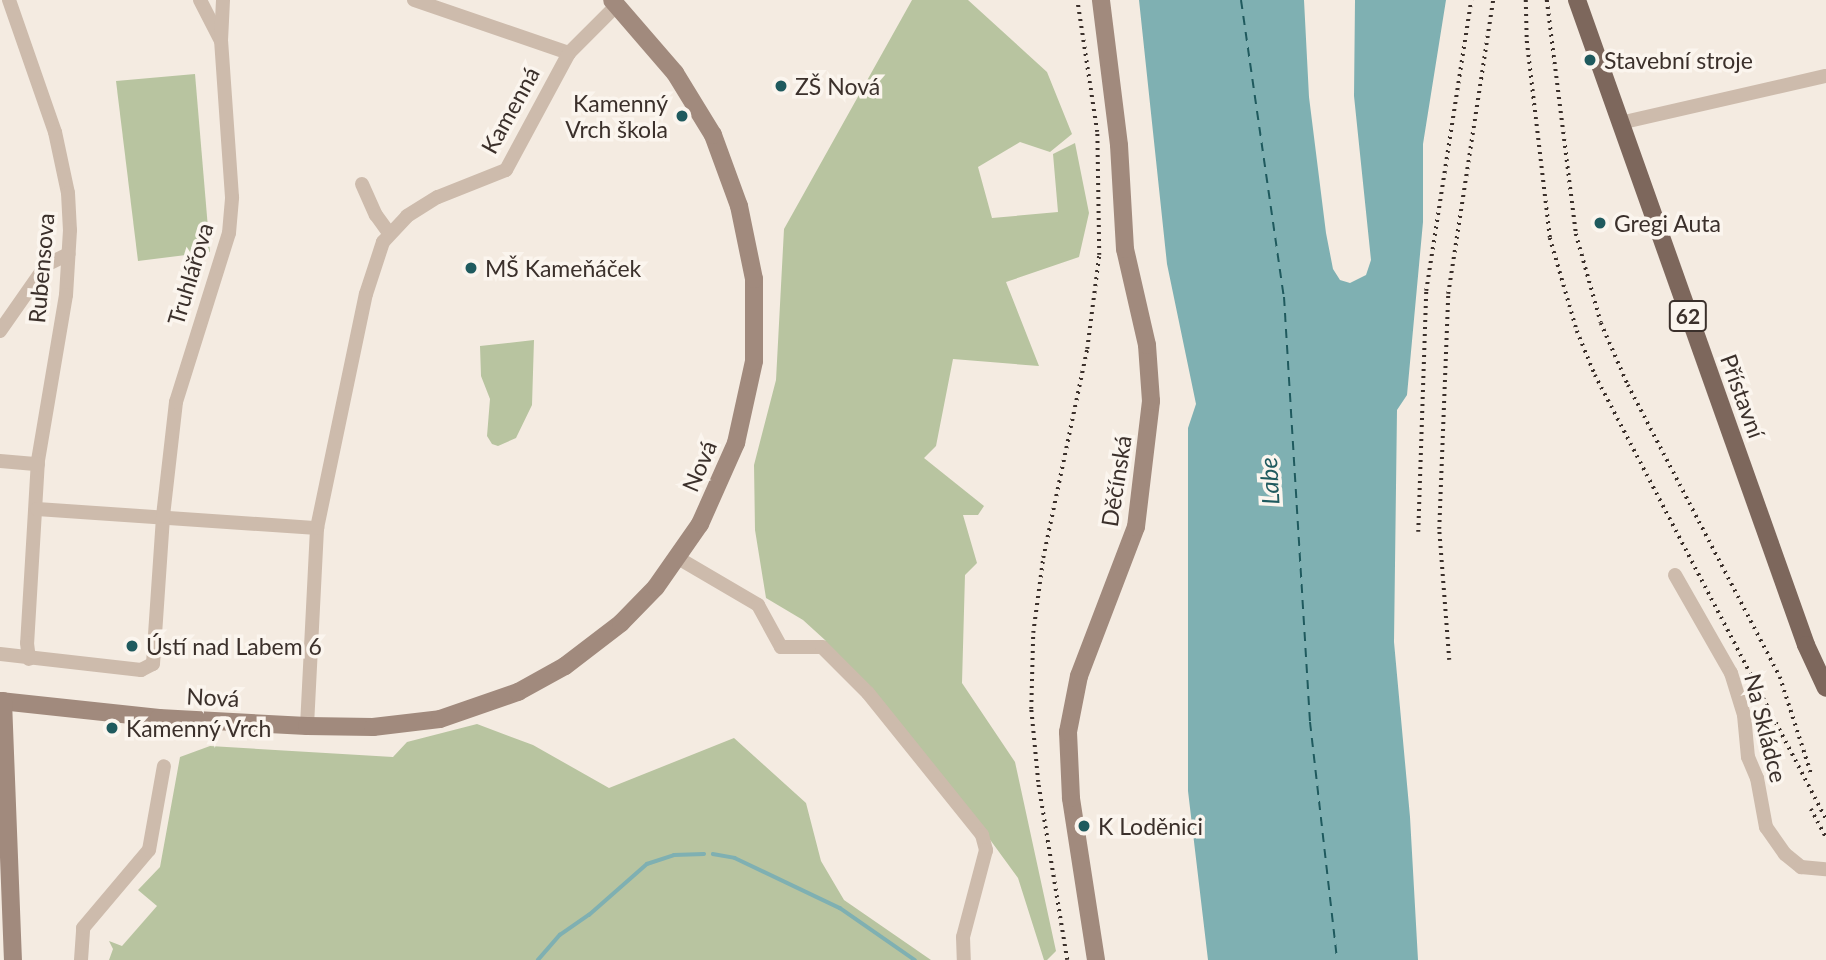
<!DOCTYPE html>
<meta charset="utf-8">
<style>
body{margin:0}
#map{position:relative;width:1826px;height:960px;overflow:hidden;background:#f4ebe1;font-family:Lato,sans-serif}
div>[style]{position:absolute}
.green>*{inset:0;background:#b8c4a0}
.water>*{inset:0;background:#7fb0b2}
.stream>*{height:3.5px;margin:-1.75px;padding:0 1.75px;transform-origin:1.75px;border-radius:1.75px;background:#7fb0b2}
.ferry>*{height:2px;margin-top:-1px;transform-origin:0;background:repeating-linear-gradient(90deg,#1f5a5e 0 9px,transparent 0 16px)}
.street>*{height:14px;margin:-7px;padding:0 7px;transform-origin:7px;border-radius:7px;background:#cdbbac}
.secondary>*{height:18px;margin:-9px;padding:0 9px;transform-origin:9px;border-radius:9px;background:#a18a7d}
.primary>*{height:18px;margin:-9px;padding:0 9px;transform-origin:9px;border-radius:9px;background:#7d675c}
.rail>*{height:3.5px;margin-top:-1.75px;transform-origin:0;background:repeating-linear-gradient(90deg,#3b302b 0 2px,transparent 0 7px)}
.dots>*{width:19px;height:19px;translate:-50% -50%;box-sizing:border-box;border:4px solid #fbf5ee;border-radius:50%}
span{translate:-50% -50%;white-space:nowrap;text-align:center;line-height:1.15;-webkit-text-stroke:7px #fbf5ee;paint-order:stroke}
.shield-label span{padding:2px 5px;background:#fbf5ee;border:2px solid;border-radius:5px;-webkit-text-stroke-width:0}
.shield-label{font-size:21px;color:#3b302b;font-weight:700}
.poi-label{font-size:23px;color:#3b302b}
.left{translate:0 -50%;text-align:left}
.right{translate:-100% -50%;text-align:right}
.street-label{font-size:23px;color:#3b302b}
.water-label{font-size:24px;color:#1f5a5e;font-style:italic}
</style>
<div id="map">
<div class="green">
<i style="clip-path:polygon(912px 0,968px 0,1047px 72px,1072px 134px,1050px 152px,1020px 142px,978px 167px,992px 218px,1058px 212px,1053px 154px,1075px 143px,1089px 213px,1079px 257px,1006px 282px,1039px 366px,953px 359px,936px 446px,924px 458px,984px 506px,978px 515px,963px 515px,977px 563px,965px 575px,962px 683px,1015px 762px,1056px 951px,1047px 960px,1044px 960px,1018px 878px,991px 841px,833px 655px,825px 640px,803px 620px,766px 598px,755px 530px,754px 465px,776px 380px,784px 229px)"></i>
<i style="clip-path:polygon(195px 74px,210px 252px,138px 261px,116px 81px)"></i>
<i style="clip-path:polygon(534px 340px,532px 405px,516px 438px,498px 446px,492px 444px,487px 436px,490px 399px,481px 376px,480px 346px)"></i>
<i style="clip-path:polygon(477px 724px,533px 745px,609px 788px,734px 738px,806px 803px,821px 861px,844px 900px,931px 960px,109px 960px,113px 949px,109px 941px,122px 946px,157px 906px,138px 890px,160px 867px,180px 757px,210px 746px,393px 757px,407px 742px)"></i>
</div>
<div class="water">
<i style="clip-path:polygon(1139px 0,1304px 0,1309px 97px,1326px 233px,1333px 269px,1340px 280px,1350px 283px,1366px 275px,1371px 260px,1354px 96px,1355px 0,1446px 0,1423px 144px,1423px 222px,1407px 395px,1397px 410px,1394px 642px,1410px 817px,1418px 960px,1208px 960px,1188px 791px,1188px 428px,1196px 404px,1167px 264px)"></i>
</div>
<div class="stream">
<i style="left:713px;top:854px;width:22px;rotate:10deg"></i>
<i style="left:735px;top:858px;width:116px;rotate:25.5deg"></i>
<i style="left:840px;top:908px;width:91px;rotate:34.7deg"></i>
<i style="left:538px;top:960px;width:33px;rotate:-49deg"></i>
<i style="left:560px;top:935px;width:35px;rotate:-35deg"></i>
<i style="left:589px;top:915px;width:77px;rotate:-41.3deg"></i>
<i style="left:647px;top:864px;width:28px;rotate:-18deg"></i>
<i style="left:674px;top:855px;width:30px;rotate:-2deg"></i>
</div>
<div class="ferry">
<i style="left:1241px;top:0;width:300px;rotate:81.8deg"></i>
<i style="left:1284px;top:297px;width:426px;rotate:86.5deg"></i>
<i style="left:1310px;top:722px;width:240px;rotate:83.5deg"></i>
</div>
<div class="street">
<i style="left:9px;top:0;width:140px;rotate:70.8deg"></i>
<i style="left:55px;top:132px;width:62px;rotate:78deg"></i>
<i style="left:68px;top:193px;width:37px;rotate:87deg"></i>
<i style="left:70px;top:230px;width:65px;rotate:93.5deg"></i>
<i style="left:66px;top:295px;width:167px;rotate:99.6deg"></i>
<i style="left:38px;top:460px;width:183px;rotate:93.4deg"></i>
<i style="left:27px;top:643px;width:16px;rotate:83deg"></i>
<i style="left:200px;top:0;width:44px;rotate:62.9deg"></i>
<i style="left:414px;top:0;width:164px;rotate:18.9deg"></i>
<i style="left:1620px;top:123px;width:211px;rotate:-12.9deg"></i>
<i style="left:362px;top:184px;width:34px;rotate:66deg"></i>
<i style="left:376px;top:215px;width:22px;rotate:54deg"></i>
<i style="left:0;top:331px;width:80px;rotate:-55.1deg"></i>
<i style="left:46px;top:265px;width:25px;rotate:-26deg"></i>
<i style="left:0;top:461px;width:38px;rotate:5deg"></i>
<i style="left:37px;top:509px;width:281px;rotate:3.9deg"></i>
<i style="left:678px;top:558px;width:93px;rotate:30.4deg"></i>
<i style="left:758px;top:605px;width:48px;rotate:61.3deg"></i>
<i style="left:781px;top:647px;width:41px"></i>
<i style="left:822px;top:647px;width:65px;rotate:45deg"></i>
<i style="left:868px;top:693px;width:182px;rotate:51.2deg"></i>
<i style="left:982px;top:835px;width:16px;rotate:75deg"></i>
<i style="left:986px;top:850px;width:90px;rotate:104.8deg"></i>
<i style="left:963px;top:937px;width:23px;rotate:88deg"></i>
<i style="left:1675px;top:575px;width:113px;rotate:60.3deg"></i>
<i style="left:1731px;top:673px;width:44px;rotate:72.8deg"></i>
<i style="left:1744px;top:715px;width:42px;rotate:84.6deg"></i>
<i style="left:1748px;top:757px;width:23px;rotate:67deg"></i>
<i style="left:1757px;top:778px;width:50px;rotate:79.6deg"></i>
<i style="left:1766px;top:827px;width:33px;rotate:55deg"></i>
<i style="left:1785px;top:854px;width:21px;rotate:39deg"></i>
<i style="left:1801px;top:867px;width:25px;rotate:5deg"></i>
<i style="left:0;top:654px;width:142px;rotate:6.5deg"></i>
<i style="left:141px;top:670px;width:13px;rotate:-27deg"></i>
<i style="left:153px;top:664px;width:148px;rotate:-86.1deg"></i>
<i style="left:163px;top:516px;width:115px;rotate:-83.5deg"></i>
<i style="left:176px;top:402px;width:177px;rotate:-72.6deg"></i>
<i style="left:229px;top:233px;width:36px;rotate:-85deg"></i>
<i style="left:232px;top:197px;width:156px;rotate:-94deg"></i>
<i style="left:221px;top:41px;width:41px;rotate:-87.2deg"></i>
<i style="left:307px;top:726px;width:198px;rotate:-87.1deg"></i>
<i style="left:317px;top:528px;width:239px;rotate:-78.2deg"></i>
<i style="left:366px;top:294px;width:55px;rotate:-71.9deg"></i>
<i style="left:383px;top:242px;width:35px;rotate:-47deg"></i>
<i style="left:407px;top:216px;width:36px;rotate:-32deg"></i>
<i style="left:438px;top:197px;width:73px;rotate:-21.7deg"></i>
<i style="left:506px;top:170px;width:133px;rotate:-61.7deg"></i>
<i style="left:569px;top:53px;width:68px;rotate:-45deg"></i>
<i style="left:81px;top:960px;width:32px;rotate:-86deg"></i>
<i style="left:83px;top:928px;width:102px;rotate:-49.8deg"></i>
<i style="left:149px;top:850px;width:85px;rotate:-79.9deg"></i>
</div>
<div class="secondary">
<i style="left:0;top:701px;width:160px;rotate:6.1deg"></i>
<i style="left:159px;top:718px;width:148px;rotate:3.1deg"></i>
<i style="left:307px;top:726px;width:66px;rotate:0.9deg"></i>
<i style="left:373px;top:727px;width:67px;rotate:-6.8deg"></i>
<i style="left:440px;top:719px;width:83px;rotate:-19.1deg"></i>
<i style="left:518px;top:692px;width:54px;rotate:-29deg"></i>
<i style="left:565px;top:666px;width:71px;rotate:-37.5deg"></i>
<i style="left:621px;top:623px;width:50px;rotate:-45.8deg"></i>
<i style="left:656px;top:587px;width:77px;rotate:-55.1deg"></i>
<i style="left:700px;top:524px;width:89px;rotate:-66deg"></i>
<i style="left:736px;top:443px;width:84px;rotate:-77.6deg"></i>
<i style="left:754px;top:361px;width:82px;rotate:-90deg"></i>
<i style="left:754px;top:279px;width:75px;rotate:-101.6deg"></i>
<i style="left:739px;top:206px;width:76px;rotate:-110.1deg"></i>
<i style="left:713px;top:135px;width:73px;rotate:-121.5deg"></i>
<i style="left:675px;top:73px;width:96px;rotate:-130.8deg"></i>
<i style="left:3px;top:701px;width:259px;rotate:87.8deg"></i>
<i style="left:1096px;top:960px;width:164px;rotate:-98.8deg"></i>
<i style="left:1071px;top:798px;width:66px;rotate:-92.6deg"></i>
<i style="left:1068px;top:732px;width:57px;rotate:-78.9deg"></i>
<i style="left:1079px;top:676px;width:160px;rotate:-69.1deg"></i>
<i style="left:1136px;top:527px;width:127px;rotate:-83.2deg"></i>
<i style="left:1151px;top:401px;width:56px;rotate:-94.1deg"></i>
<i style="left:1147px;top:345px;width:98px;rotate:-102.9deg"></i>
<i style="left:1125px;top:249px;width:104px;rotate:-93.3deg"></i>
<i style="left:1119px;top:145px;width:146px;rotate:-97.1deg"></i>
</div>
<div class="primary">
<i style="left:1577px;top:0;width:684px;rotate:70.45deg"></i>
<i style="left:1806px;top:645px;width:47px;rotate:65.1deg"></i>
</div>
<div class="rail">
<i style="left:1526px;top:0;width:41px;rotate:88.6deg"></i>
<i style="left:1527px;top:41px;width:198px;rotate:83.3deg"></i>
<i style="left:1550px;top:238px;width:97px;rotate:73.8deg"></i>
<i style="left:1577px;top:331px;width:48px;rotate:67.8deg"></i>
<i style="left:1595px;top:375px;width:500px;rotate:62.5deg"></i>
<i style="left:1547px;top:0;width:236px;rotate:82.9deg"></i>
<i style="left:1576px;top:234px;width:92px;rotate:74.3deg"></i>
<i style="left:1601px;top:323px;width:68px;rotate:66.5deg"></i>
<i style="left:1628px;top:385px;width:329px;rotate:62.5deg"></i>
<i style="left:1780px;top:677px;width:104px;rotate:72.1deg"></i>
<i style="left:1418px;top:532px;width:241px;rotate:-88.1deg"></i>
<i style="left:1426px;top:291px;width:294px;rotate:-81.2deg"></i>
<i style="left:1449px;top:660px;width:131px;rotate:-94.4deg"></i>
<i style="left:1439px;top:529px;width:235px;rotate:-87.8deg"></i>
<i style="left:1448px;top:294px;width:297px;rotate:-81.3deg"></i>
<i style="left:1811px;top:809px;width:32px;rotate:62deg"></i>
<i style="left:1067px;top:960px;width:180px;rotate:-99.3deg"></i>
<i style="left:1038px;top:782px;width:73px;rotate:-95.5deg"></i>
<i style="left:1031px;top:709px;width:76px;rotate:-88.5deg"></i>
<i style="left:1033px;top:633px;width:76px;rotate:-82.4deg"></i>
<i style="left:1043px;top:558px;width:214px;rotate:-78.1deg"></i>
<i style="left:1087px;top:349px;width:95px;rotate:-82.7deg"></i>
<i style="left:1099px;top:255px;width:123px;rotate:-90.9deg"></i>
<i style="left:1097px;top:132px;width:134px;rotate:-98.6deg"></i>
</div>
<div class="dots">
<i style="left:1590px;top:60px;background:#1f5a5e"></i>
<i style="left:781px;top:86px;background:#1f5a5e"></i>
<i style="left:682px;top:116px;background:#1f5a5e"></i>
<i style="left:1600px;top:223px;background:#1f5a5e"></i>
<i style="left:471px;top:268px;background:#1f5a5e"></i>
<i style="left:132px;top:646px;background:#1f5a5e"></i>
<i style="left:112px;top:728px;background:#1f5a5e"></i>
<i style="left:1084px;top:826px;background:#1f5a5e"></i>
</div>
<div class="shield-label">
<span style="left:1688px;top:316px">62</span>
</div>
<div class="poi-label">
<span class="left" style="left:1604px;top:60px">Stavební stroje</span>
<span class="left" style="left:795px;top:86px">ZŠ Nová</span>
<span class="right" style="left:668px;top:116px">Kamenný<br>Vrch škola</span>
<span class="left" style="left:1614px;top:223px">Gregi Auta</span>
<span class="left" style="left:485px;top:268px">MŠ Kameňáček</span>
<span class="left" style="left:146px;top:646px">Ústí nad Labem 6</span>
<span class="left" style="left:126px;top:728px">Kamenný Vrch</span>
<span class="left" style="left:1098px;top:826px">K Loděnici</span>
</div>
<div class="street-label">
<span style="left:510px;top:110px;rotate:-61deg">Kamenná</span>
<span style="left:41px;top:268px;rotate:-85deg">Rubensova</span>
<span style="left:190px;top:274px;rotate:-73deg">Truhlářova</span>
<span style="left:1743px;top:396px;rotate:70deg">Přístavní</span>
<span style="left:699px;top:466px;rotate:-67deg">Nová</span>
<span style="left:1116px;top:481px;rotate:-81deg">Děčínská</span>
<span style="left:213px;top:697px;rotate:3deg">Nová</span>
<span style="left:1766px;top:728px;rotate:76deg">Na Skládce</span>
</div>
<div class="water-label">
<span style="left:1269px;top:481px;rotate:-93deg">Labe</span>
</div>
</div>
